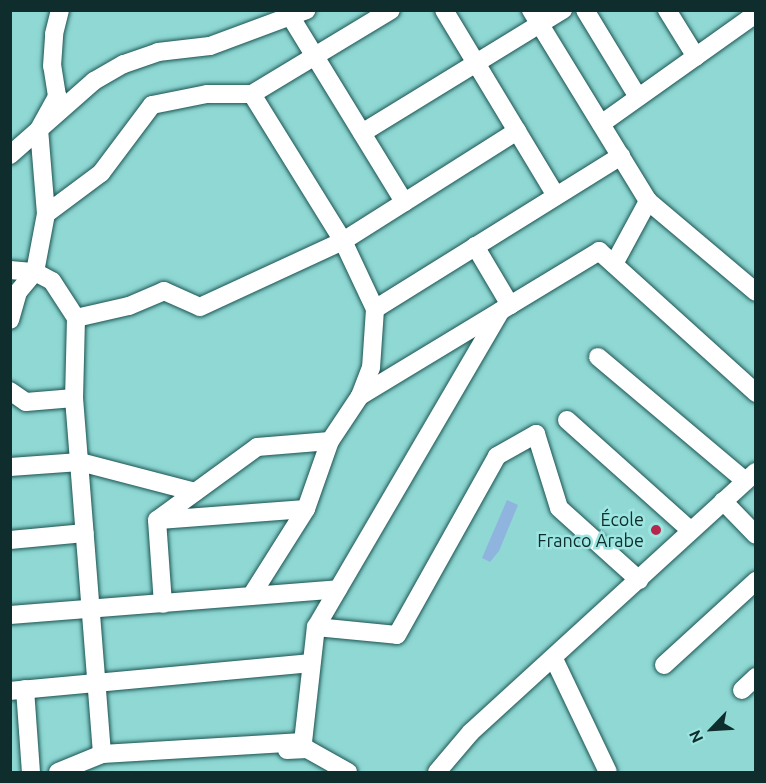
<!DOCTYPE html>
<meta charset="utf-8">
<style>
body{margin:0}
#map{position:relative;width:766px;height:783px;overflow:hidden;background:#8fd8d4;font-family:Ubuntu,sans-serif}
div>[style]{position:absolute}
.building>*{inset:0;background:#8fb4de}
.roads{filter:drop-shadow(0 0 2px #1b5452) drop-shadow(0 0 2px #1b5452)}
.minor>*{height:18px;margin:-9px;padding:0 9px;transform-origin:9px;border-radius:9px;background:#fff}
.dots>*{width:16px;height:16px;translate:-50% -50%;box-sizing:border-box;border:3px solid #9ce5e1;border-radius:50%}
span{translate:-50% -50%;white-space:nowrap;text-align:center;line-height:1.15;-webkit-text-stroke:5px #9ce5e1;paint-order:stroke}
.poi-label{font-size:18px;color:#0e2d2c}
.right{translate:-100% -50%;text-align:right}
.frame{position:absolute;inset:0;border:12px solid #0e2d2c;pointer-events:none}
.north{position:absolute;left:682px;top:699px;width:60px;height:60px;-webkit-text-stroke:4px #9ce5e1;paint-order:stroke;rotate:245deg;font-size:16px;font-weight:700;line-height:24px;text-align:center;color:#0e2d2c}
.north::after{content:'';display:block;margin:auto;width:21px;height:27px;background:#0e2d2c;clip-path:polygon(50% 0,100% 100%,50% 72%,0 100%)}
</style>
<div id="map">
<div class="building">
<i style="clip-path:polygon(507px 500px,518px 505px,499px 551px,490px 562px,482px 558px)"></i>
</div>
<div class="roads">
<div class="minor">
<i style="left:444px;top:10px;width:217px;rotate:58.9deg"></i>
<i style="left:531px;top:10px;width:224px;rotate:58.5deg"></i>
<i style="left:648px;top:201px;width:141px;rotate:40.1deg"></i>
<i style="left:585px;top:10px;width:102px;rotate:58.7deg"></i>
<i style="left:667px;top:10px;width:55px;rotate:58.3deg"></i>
<i style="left:292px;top:19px;width:215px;rotate:58.5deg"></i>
<i style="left:601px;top:124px;width:190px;rotate:-35.4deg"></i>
<i style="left:362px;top:133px;width:236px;rotate:-31.5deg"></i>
<i style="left:10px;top:155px;width:112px;rotate:-41.4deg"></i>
<i style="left:94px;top:81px;width:34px;rotate:-30deg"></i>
<i style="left:124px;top:64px;width:36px;rotate:-19deg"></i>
<i style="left:158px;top:52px;width:52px;rotate:-6.6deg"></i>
<i style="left:210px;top:46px;width:103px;rotate:-20.4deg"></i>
<i style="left:46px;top:214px;width:85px;rotate:-94.7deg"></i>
<i style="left:39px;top:129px;width:38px;rotate:-61deg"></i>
<i style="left:57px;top:96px;width:30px;rotate:-99deg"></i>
<i style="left:52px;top:66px;width:32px;rotate:-86deg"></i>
<i style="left:54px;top:34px;width:25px;rotate:-76deg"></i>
<i style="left:475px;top:246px;width:69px;rotate:59.3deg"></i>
<i style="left:614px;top:264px;width:72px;rotate:-61.6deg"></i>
<i style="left:10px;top:270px;width:25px;rotate:5deg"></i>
<i style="left:35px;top:272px;width:19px;rotate:28deg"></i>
<i style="left:52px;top:281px;width:44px;rotate:57deg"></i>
<i style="left:76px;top:318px;width:80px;rotate:91.4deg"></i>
<i style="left:74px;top:398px;width:357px;rotate:85.5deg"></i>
<i style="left:375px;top:309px;width:290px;rotate:-31.9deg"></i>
<i style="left:76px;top:318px;width:54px;rotate:-12.8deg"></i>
<i style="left:129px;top:306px;width:38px;rotate:-23deg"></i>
<i style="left:164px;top:291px;width:39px;rotate:24deg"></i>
<i style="left:200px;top:307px;width:157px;rotate:-24.8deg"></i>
<i style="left:343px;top:241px;width:206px;rotate:-32.3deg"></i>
<i style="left:10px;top:320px;width:29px;rotate:-74deg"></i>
<i style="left:18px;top:292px;width:26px;rotate:-50deg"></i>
<i style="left:35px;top:272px;width:59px;rotate:-79.3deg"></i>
<i style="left:46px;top:214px;width:69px;rotate:-36.7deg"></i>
<i style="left:101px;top:173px;width:85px;rotate:-53.1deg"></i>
<i style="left:152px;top:105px;width:56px;rotate:-11.3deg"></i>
<i style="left:207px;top:94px;width:45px"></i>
<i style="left:598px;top:357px;width:192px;rotate:40.1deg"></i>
<i style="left:10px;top:391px;width:19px;rotate:35deg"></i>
<i style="left:26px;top:402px;width:48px;rotate:-4.8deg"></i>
<i style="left:360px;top:396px;width:280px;rotate:-31.2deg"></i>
<i style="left:599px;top:251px;width:212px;rotate:42.1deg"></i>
<i style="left:567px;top:420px;width:166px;rotate:41.8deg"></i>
<i style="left:10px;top:467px;width:70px;rotate:-4.1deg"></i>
<i style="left:80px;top:462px;width:119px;rotate:14.6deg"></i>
<i style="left:723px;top:501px;width:47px;rotate:45.9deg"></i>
<i style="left:157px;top:520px;width:124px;rotate:-36.1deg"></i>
<i style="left:257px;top:447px;width:73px;rotate:-4.7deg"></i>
<i style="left:157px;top:520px;width:84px;rotate:85.9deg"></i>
<i style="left:159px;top:520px;width:147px;rotate:-4.3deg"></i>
<i style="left:10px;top:540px;width:75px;rotate:-5.3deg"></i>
<i style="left:251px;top:596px;width:103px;rotate:-57.7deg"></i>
<i style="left:306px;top:509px;width:72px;rotate:-70.6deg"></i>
<i style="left:330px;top:441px;width:54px;rotate:-56.3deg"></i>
<i style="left:360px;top:396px;width:30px;rotate:-69deg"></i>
<i style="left:371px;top:368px;width:59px;rotate:-86.1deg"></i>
<i style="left:375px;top:309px;width:75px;rotate:-115.2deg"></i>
<i style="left:343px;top:241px;width:173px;rotate:-121.8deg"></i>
<i style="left:252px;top:94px;width:162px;rotate:-31.1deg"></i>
<i style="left:10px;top:615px;width:329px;rotate:-4.5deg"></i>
<i style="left:316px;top:627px;width:81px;rotate:5.6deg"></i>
<i style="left:397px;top:635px;width:205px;rotate:-60.8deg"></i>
<i style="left:497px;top:456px;width:45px;rotate:-29.4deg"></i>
<i style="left:536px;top:434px;width:77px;rotate:72.7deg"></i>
<i style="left:559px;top:508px;width:108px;rotate:42deg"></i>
<i style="left:554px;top:659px;width:125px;rotate:64.5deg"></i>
<i style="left:664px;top:665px;width:125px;rotate:-42.4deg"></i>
<i style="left:25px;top:689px;width:83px;rotate:85.9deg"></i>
<i style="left:742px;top:690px;width:19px;rotate:-43deg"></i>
<i style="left:10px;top:691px;width:302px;rotate:-5.3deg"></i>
<i style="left:287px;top:750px;width:20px;rotate:-3deg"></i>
<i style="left:307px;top:749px;width:47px;rotate:29.3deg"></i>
<i style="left:58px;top:772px;width:48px;rotate:-22.2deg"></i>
<i style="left:102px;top:754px;width:201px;rotate:-3.4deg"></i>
<i style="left:303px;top:742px;width:116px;rotate:-83.6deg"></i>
<i style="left:316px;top:627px;width:366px;rotate:-59.7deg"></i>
<i style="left:437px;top:772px;width:52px;rotate:-49.6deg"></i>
<i style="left:471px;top:732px;width:386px;rotate:-42.4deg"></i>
</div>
</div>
<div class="dots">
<i style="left:656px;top:530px;background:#b6254b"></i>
</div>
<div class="poi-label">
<span class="right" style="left:644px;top:530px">École<br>Franco Arabe</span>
</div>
<div class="frame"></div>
<div class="north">N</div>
</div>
